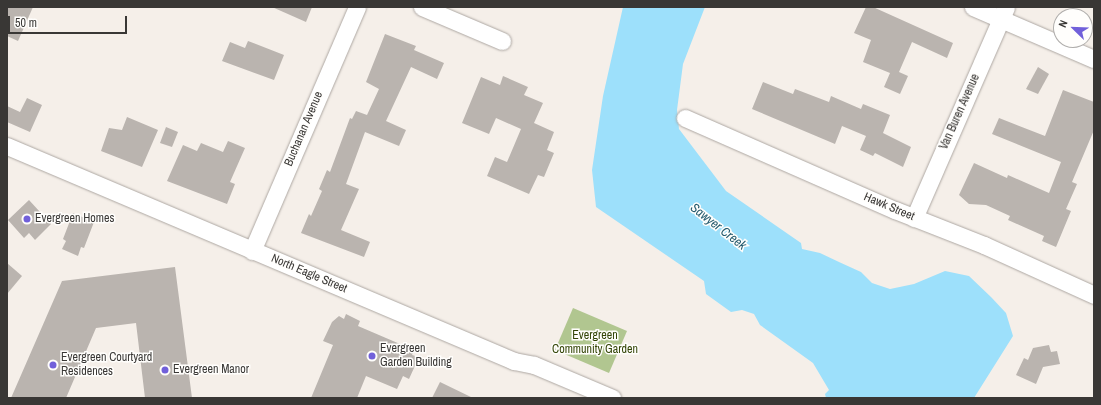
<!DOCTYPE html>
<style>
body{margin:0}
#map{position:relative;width:1101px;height:405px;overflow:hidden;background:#f5efe9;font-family:"Archivo Narrow",sans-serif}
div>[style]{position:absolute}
.green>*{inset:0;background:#b1c690}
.water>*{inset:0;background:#9de0fb}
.building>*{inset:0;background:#bab4af}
.roads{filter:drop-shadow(0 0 1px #ada7a2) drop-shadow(0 0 1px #ada7a2)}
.minor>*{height:17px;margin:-8.5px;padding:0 8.5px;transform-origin:8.5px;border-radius:8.5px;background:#fff}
.dots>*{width:11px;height:11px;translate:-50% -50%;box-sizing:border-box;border:2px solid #fffefc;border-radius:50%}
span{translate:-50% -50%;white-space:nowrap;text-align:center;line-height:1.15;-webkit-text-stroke:3px #fffefc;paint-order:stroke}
.street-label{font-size:12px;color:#393735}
.poi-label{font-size:12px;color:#393735}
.left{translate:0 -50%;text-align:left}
.park-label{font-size:12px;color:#324405}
.water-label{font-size:13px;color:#255b6e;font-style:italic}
.frame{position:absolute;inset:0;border:8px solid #393735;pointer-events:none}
.north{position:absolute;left:1053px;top:8px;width:40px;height:40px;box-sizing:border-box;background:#fffefc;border:1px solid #b0aeac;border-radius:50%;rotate:293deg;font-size:11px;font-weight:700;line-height:16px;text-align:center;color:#393735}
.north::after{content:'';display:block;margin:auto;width:14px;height:18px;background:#7160da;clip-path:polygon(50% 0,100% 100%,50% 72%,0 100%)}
.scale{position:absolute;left:8px;top:16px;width:119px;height:18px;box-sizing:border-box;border:2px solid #393735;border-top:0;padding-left:5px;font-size:12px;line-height:14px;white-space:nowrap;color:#393735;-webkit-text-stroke:3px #fffefc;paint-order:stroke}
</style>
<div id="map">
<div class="green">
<i style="clip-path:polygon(573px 308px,627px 331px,609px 373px,555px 350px)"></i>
</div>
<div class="water">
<i style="clip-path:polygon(623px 7px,705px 7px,683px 64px,677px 110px,679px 129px,726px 191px,801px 243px,802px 249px,820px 253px,839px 262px,861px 272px,872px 283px,890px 289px,914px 284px,945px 271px,969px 276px,991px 297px,1006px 313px,1013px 336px,974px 398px,826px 398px,825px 394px,829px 390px,813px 363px,760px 325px,754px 314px,742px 310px,731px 312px,706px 294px,704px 281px,596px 207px,592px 170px,603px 96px)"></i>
</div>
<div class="building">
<i style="clip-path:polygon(7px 7px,33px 7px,18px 41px,7px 36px)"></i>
<i style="clip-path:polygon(272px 7px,312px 7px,306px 22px)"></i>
<i style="clip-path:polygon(866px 7px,873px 7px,953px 43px,947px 58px,912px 42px,899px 72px,908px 76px,900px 94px,884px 87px,890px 73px,863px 62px,871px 40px,854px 33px)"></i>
<i style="clip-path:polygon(385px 34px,416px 46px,414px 50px,444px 63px,437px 79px,411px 67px,386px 121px,406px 130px,399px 146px,365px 132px,346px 184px,359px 189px,341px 230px,370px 242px,364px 257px,301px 233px,309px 214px,311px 216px,322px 191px,319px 189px,327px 170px,330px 172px,350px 118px,352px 119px,356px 111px,367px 115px,379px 89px,366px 82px)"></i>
<i style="clip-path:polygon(248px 41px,284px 55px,274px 80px,222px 61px,230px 42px,245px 48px)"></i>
<i style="clip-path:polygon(1038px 67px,1049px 74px,1038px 94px,1026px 89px)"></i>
<i style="clip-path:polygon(503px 76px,528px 87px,524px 95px,543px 103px,534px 123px,554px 132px,547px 150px,554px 153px,544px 177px,538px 175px,529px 194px,487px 176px,495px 157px,507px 162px,521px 129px,496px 118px,489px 134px,462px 123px,481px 77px,500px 85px)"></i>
<i style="clip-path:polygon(763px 82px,793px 94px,795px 89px,829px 102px,831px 96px,861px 109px,863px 104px,890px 115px,883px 133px,911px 147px,903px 167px,875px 153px,873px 156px,860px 150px,866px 136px,842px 126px,835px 144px,752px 109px)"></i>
<i style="clip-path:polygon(1063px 90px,1094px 102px,1094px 130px,1072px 182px,1077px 184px,1066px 209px,1071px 211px,1056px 247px,1042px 241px,1044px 236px,1008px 220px,1010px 216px,986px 205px,969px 204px,959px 195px,974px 163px,1007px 178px,1008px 175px,1049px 193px,1061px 162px,992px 134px,999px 118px,1045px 136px)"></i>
<i style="clip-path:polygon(27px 98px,42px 105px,30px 132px,7px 122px,7px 106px,20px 112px)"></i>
<i style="clip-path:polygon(127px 117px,158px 130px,142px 167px,101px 151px,109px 128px,122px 130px)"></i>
<i style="clip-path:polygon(166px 127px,178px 132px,172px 147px,160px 143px)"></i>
<i style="clip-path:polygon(228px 141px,245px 148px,230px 182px,235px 184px,227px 204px,167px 181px,183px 145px,197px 151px,201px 143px,223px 152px)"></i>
<i style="clip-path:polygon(29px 200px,51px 224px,35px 240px,29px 233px,24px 238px,8px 220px)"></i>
<i style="clip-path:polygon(73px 213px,94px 222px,84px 248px,81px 247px,78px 256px,62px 249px,66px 241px,63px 239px)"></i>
<i style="clip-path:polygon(7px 263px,22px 276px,7px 294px)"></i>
<i style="clip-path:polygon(175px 267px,192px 398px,145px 398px,136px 323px,96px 328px,66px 398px,11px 398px,62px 281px)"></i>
<i style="clip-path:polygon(346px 314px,360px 321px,358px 326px,414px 350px,412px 355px,419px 357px,409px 379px,403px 376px,397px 389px,366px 376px,357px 398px,311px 398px,333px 345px,323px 341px,332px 322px,339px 316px,344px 319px)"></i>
<i style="clip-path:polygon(1049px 345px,1051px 352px,1057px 351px,1060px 364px,1043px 367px,1036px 384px,1016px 375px,1024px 358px,1028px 360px,1033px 348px)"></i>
<i style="clip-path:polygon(440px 382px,473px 398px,432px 398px)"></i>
</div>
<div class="roads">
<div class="minor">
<i style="left:422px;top:7px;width:87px;rotate:23deg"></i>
<i style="left:973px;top:7px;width:132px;rotate:23.3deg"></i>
<i style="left:685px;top:118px;width:229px;rotate:23.7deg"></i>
<i style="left:895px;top:210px;width:96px;rotate:21.5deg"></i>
<i style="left:984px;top:245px;width:121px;rotate:24.4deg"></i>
<i style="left:7px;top:146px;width:551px;rotate:22.98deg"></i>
<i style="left:514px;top:361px;width:20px;rotate:11deg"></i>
<i style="left:534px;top:365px;width:85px;rotate:22.9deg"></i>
<i style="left:914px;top:218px;width:230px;rotate:-66.4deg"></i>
<i style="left:252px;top:251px;width:266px;rotate:-66.7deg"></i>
</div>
</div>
<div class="dots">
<i style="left:27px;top:219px;background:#7160da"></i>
<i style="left:372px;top:356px;background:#7160da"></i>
<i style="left:53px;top:365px;background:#7160da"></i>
<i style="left:165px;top:370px;background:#7160da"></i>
</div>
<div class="street-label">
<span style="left:960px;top:112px;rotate:-66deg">Van Buren Avenue</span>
<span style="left:304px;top:129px;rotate:-67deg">Buchanan Avenue</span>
<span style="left:889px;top:207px;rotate:23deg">Hawk Street</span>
<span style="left:309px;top:274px;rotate:23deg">North Eagle Street</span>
</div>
<div class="poi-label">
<span class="left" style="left:35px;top:219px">Evergreen Homes</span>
<span class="left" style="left:380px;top:356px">Evergreen<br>Garden Building</span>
<span class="left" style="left:61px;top:365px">Evergreen Courtyard<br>Residences</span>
<span class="left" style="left:173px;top:370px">Evergreen Manor</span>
</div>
<div class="park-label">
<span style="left:595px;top:343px">Evergreen<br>Community Garden</span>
</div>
<div class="water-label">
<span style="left:718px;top:227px;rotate:38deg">Sawyer Creek</span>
</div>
<div class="frame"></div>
<div class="north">N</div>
<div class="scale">50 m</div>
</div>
